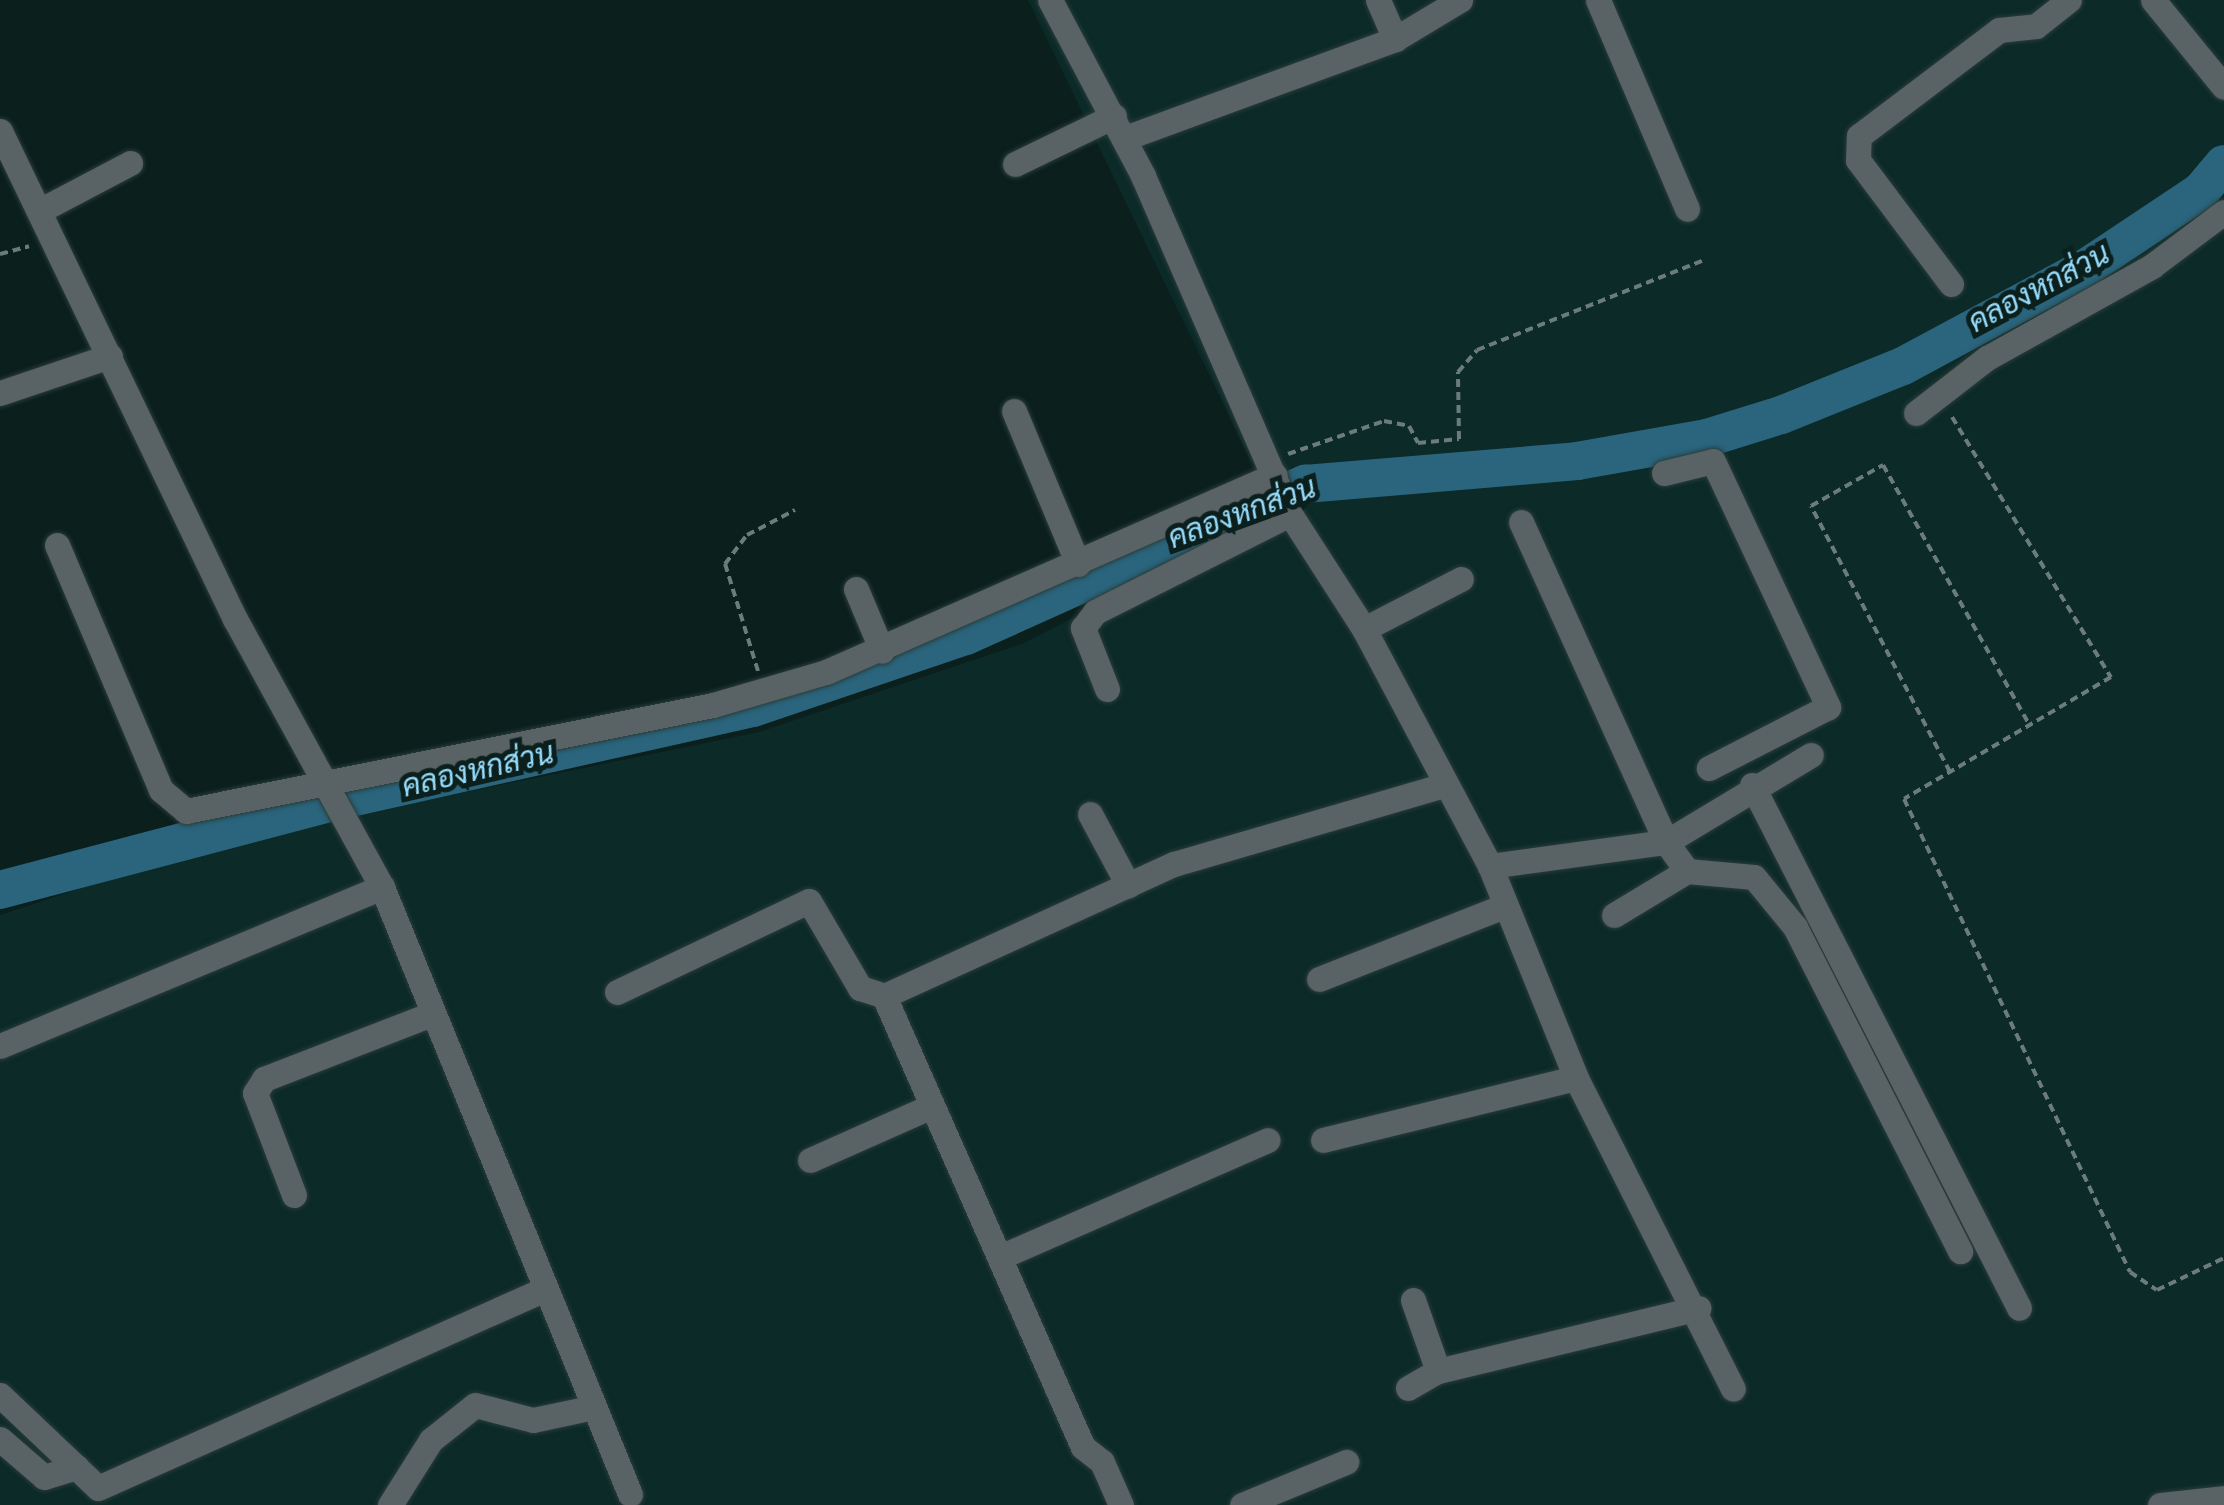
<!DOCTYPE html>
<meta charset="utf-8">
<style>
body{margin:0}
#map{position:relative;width:2224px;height:1505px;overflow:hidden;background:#0b1f1d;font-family:"Roboto Condensed",Sarabun,sans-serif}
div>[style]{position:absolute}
.built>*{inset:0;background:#0b2a28}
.river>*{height:38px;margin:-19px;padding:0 19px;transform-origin:19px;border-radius:19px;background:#2a657d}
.path>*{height:4px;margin-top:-2px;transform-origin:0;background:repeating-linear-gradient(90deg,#6b7c7a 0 8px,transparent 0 13px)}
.roads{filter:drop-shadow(0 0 2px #293c3a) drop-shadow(0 0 2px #293c3a)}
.minor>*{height:25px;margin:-12.5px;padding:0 12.5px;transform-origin:12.5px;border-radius:12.5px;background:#596264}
span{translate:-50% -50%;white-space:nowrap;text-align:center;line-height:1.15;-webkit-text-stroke:10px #0b1f1d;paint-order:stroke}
.water-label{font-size:30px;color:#96dbfa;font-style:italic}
</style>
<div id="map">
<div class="built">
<i style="clip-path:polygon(1028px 0,2224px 0,2224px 1505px,0 1505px,0 915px,218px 843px,759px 732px,1024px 643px,1276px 513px)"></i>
</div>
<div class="river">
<i style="left:346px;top:799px;width:417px;rotate:-12.6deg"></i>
<i style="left:753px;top:708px;width:225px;rotate:-18.7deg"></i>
<i style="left:966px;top:636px;width:372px;rotate:-24.2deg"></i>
<i style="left:1305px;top:484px;width:273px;rotate:-4.8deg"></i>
<i style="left:1577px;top:461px;width:132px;rotate:-10deg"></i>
<i style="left:1707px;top:438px;width:77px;rotate:-17.3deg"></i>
<i style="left:1781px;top:415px;width:131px;rotate:-21.9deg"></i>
<i style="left:1903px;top:366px;width:209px;rotate:-28.3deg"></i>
<i style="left:2087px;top:267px;width:137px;rotate:-33.7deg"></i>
<i style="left:2201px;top:191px;width:35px;rotate:-50deg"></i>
<i style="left:0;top:890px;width:344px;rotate:-14.8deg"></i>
</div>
<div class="path">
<i style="left:0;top:254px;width:30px;rotate:-15deg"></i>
<i style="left:1952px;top:417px;width:305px;rotate:58.6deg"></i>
<i style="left:2111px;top:677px;width:240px;rotate:149.5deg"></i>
<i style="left:1904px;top:799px;width:524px;rotate:64.46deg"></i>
<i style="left:2130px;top:1272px;width:32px;rotate:34deg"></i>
<i style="left:2157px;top:1290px;width:74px;rotate:-25.5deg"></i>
<i style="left:1288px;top:454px;width:102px;rotate:-19deg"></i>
<i style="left:1384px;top:421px;width:25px;rotate:11deg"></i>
<i style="left:1409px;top:426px;width:19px;rotate:62deg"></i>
<i style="left:1418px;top:443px;width:41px;rotate:-5.6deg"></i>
<i style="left:1459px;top:439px;width:67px;rotate:-90.9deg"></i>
<i style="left:1458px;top:372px;width:29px;rotate:-49deg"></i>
<i style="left:1477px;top:350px;width:242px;rotate:-21.6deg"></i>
<i style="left:758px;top:671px;width:112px;rotate:-107.1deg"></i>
<i style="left:725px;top:564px;width:36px;rotate:-53deg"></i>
<i style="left:747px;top:535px;width:54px;rotate:-27.5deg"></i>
<i style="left:1950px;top:772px;width:300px;rotate:-117.6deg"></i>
<i style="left:1811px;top:506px;width:83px;rotate:-29.7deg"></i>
<i style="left:1883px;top:465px;width:297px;rotate:60.6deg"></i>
</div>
<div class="roads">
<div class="minor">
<i style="left:1050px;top:0;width:199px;rotate:62.1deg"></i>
<i style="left:1143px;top:176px;width:369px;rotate:66.5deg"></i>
<i style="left:1290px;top:514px;width:137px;rotate:57.2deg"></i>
<i style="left:1364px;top:629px;width:268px;rotate:62deg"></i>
<i style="left:1490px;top:866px;width:229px;rotate:67.9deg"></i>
<i style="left:1576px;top:1078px;width:348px;rotate:63.2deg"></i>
<i style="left:1378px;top:0;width:43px;rotate:66.4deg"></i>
<i style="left:1598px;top:0;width:227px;rotate:66.9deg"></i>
<i style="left:2153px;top:0;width:112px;rotate:50.8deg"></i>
<i style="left:0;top:131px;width:542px;rotate:64.29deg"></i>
<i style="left:235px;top:619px;width:306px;rotate:61.3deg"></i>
<i style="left:382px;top:887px;width:656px;rotate:67.78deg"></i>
<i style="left:1125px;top:138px;width:288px;rotate:-20.1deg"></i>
<i style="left:1395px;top:39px;width:76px;rotate:-31deg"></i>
<i style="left:1015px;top:164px;width:110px;rotate:-25.9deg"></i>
<i style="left:39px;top:211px;width:103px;rotate:-27.8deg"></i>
<i style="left:1951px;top:284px;width:155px;rotate:-126.9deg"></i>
<i style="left:1858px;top:160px;width:24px;rotate:-88deg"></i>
<i style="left:1859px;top:136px;width:176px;rotate:-37.1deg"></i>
<i style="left:1999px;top:30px;width:37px;rotate:-6deg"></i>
<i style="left:2036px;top:26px;width:42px;rotate:-38.2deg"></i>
<i style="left:0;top:393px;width:116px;rotate:-18.6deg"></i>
<i style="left:1014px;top:411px;width:166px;rotate:67.3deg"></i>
<i style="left:1916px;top:413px;width:90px;rotate:-37.8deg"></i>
<i style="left:1987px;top:358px;width:189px;rotate:-29.1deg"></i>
<i style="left:2152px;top:266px;width:90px;rotate:-36.9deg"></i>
<i style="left:1664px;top:473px;width:50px;rotate:-13.8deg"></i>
<i style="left:1713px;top:461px;width:272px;rotate:64.9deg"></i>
<i style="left:1828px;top:707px;width:134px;rotate:152.9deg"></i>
<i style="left:1521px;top:522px;width:351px;rotate:65.6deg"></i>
<i style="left:1666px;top:842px;width:36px;rotate:54deg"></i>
<i style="left:1687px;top:871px;width:67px;rotate:5.1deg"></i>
<i style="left:1754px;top:877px;width:65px;rotate:50.6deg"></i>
<i style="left:1795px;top:927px;width:364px;rotate:63deg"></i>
<i style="left:57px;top:545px;width:266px;rotate:67deg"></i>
<i style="left:161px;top:790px;width:33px;rotate:40deg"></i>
<i style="left:186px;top:811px;width:538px;rotate:-11.37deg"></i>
<i style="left:713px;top:705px;width:118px;rotate:-16.3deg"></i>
<i style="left:826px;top:672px;width:490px;rotate:-23.7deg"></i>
<i style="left:856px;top:589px;width:67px;rotate:67.2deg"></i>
<i style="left:1364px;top:629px;width:109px;rotate:-27.3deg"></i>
<i style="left:1107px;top:689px;width:66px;rotate:-111.5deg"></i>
<i style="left:1083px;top:628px;width:20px;rotate:-53deg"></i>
<i style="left:1095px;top:612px;width:218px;rotate:-26.7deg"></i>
<i style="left:1752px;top:785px;width:587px;rotate:62.95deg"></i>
<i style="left:1090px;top:814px;width:81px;rotate:61.8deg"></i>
<i style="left:1490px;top:866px;width:178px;rotate:-7.8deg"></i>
<i style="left:1666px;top:842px;width:169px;rotate:-31deg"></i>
<i style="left:1614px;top:915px;width:85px;rotate:-31.1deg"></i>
<i style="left:1319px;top:979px;width:197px;rotate:-21.5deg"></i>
<i style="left:617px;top:992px;width:212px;rotate:-25.4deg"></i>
<i style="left:809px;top:901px;width:101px;rotate:59.6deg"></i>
<i style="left:860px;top:988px;width:25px;rotate:18deg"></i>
<i style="left:884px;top:996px;width:319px;rotate:-24.5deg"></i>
<i style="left:1174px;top:864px;width:281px;rotate:-16.3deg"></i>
<i style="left:884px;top:996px;width:493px;rotate:66.2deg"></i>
<i style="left:1083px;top:1447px;width:24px;rotate:38deg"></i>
<i style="left:1102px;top:1462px;width:47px;rotate:66.2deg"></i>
<i style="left:0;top:1046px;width:414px;rotate:-22.6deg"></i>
<i style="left:1323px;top:1140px;width:260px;rotate:-13.8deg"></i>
<i style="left:810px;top:1160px;width:133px;rotate:-23.9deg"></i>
<i style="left:294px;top:1195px;width:109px;rotate:-110.9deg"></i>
<i style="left:255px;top:1093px;width:17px;rotate:-57deg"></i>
<i style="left:264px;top:1079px;width:180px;rotate:-21.2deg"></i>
<i style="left:1000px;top:1257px;width:292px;rotate:-23.6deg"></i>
<i style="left:1413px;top:1300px;width:75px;rotate:70.6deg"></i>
<i style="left:1408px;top:1388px;width:34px;rotate:-30deg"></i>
<i style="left:1438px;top:1371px;width:268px;rotate:-13.6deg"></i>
<i style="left:0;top:1395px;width:135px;rotate:43.5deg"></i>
<i style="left:98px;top:1488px;width:488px;rotate:-24deg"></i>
<i style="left:0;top:1439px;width:58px;rotate:40.8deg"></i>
<i style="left:44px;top:1477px;width:34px;rotate:-17deg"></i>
<i style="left:390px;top:1505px;width:77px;rotate:-57.8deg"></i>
<i style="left:431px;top:1440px;width:56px;rotate:-38.5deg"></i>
<i style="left:475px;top:1405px;width:60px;rotate:14.5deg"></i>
<i style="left:533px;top:1420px;width:62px;rotate:-12deg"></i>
<i style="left:1242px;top:1505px;width:113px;rotate:-22.5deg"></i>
<i style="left:2160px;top:1505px;width:64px;rotate:-6.2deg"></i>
</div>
</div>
<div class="water-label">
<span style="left:2039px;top:288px;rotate:-28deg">คลองหกส่วน</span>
<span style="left:1242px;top:513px;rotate:-20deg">คลองหกส่วน</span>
<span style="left:478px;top:770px;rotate:-13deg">คลองหกส่วน</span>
</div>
</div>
